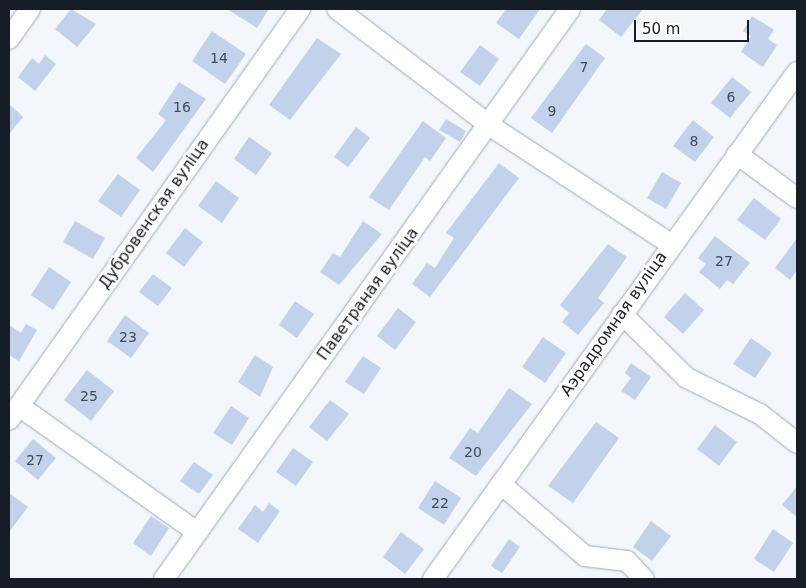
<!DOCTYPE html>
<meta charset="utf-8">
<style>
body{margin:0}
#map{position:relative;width:806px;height:588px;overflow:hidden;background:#f3f6fb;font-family:"DejaVu Sans",sans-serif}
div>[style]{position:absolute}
.building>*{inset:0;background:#c1d2ea}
.roads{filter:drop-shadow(0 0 1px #99a9c0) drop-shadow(0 0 1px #99a9c0)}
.minor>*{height:20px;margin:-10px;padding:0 10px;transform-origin:10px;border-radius:10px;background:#fff}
span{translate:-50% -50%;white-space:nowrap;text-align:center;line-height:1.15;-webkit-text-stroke:5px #fff;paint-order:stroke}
.number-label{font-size:14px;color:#424a57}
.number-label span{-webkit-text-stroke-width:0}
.street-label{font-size:16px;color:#171d26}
.frame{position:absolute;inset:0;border:10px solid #171d26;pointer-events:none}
.scale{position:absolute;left:634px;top:20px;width:115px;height:22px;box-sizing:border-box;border:2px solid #171d26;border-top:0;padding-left:6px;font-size:15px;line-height:18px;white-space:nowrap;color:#171d26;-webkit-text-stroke:4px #fff;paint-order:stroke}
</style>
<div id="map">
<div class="building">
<i style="clip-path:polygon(71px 9px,96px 24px,77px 47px,55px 29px)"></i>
<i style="clip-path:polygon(227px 9px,269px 9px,257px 28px)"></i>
<i style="clip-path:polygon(506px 9px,540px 9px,519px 39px,496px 23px)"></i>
<i style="clip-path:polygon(607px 9px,643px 9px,621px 37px,599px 20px)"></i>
<i style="clip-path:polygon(752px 16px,774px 30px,768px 39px,777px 45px,763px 67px,741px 52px,751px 36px,743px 31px)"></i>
<i style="clip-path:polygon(212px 31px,246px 54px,225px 84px,192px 61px)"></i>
<i style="clip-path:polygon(317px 38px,341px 54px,290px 120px,269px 105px)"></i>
<i style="clip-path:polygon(586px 44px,605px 58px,552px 133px,531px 118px)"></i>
<i style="clip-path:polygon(480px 45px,499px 59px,480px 86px,460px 72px)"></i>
<i style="clip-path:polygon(45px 55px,56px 64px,35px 91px,18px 77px,32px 58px,39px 64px)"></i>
<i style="clip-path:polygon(732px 77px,751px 92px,730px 118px,711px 103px)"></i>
<i style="clip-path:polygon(179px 82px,206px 99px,153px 172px,136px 158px,166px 120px,158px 114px)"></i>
<i style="clip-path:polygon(9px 104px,23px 117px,9px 134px)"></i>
<i style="clip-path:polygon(446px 119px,466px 131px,460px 142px,439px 130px)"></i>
<i style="clip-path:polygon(693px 120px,714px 137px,695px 162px,673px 146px)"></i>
<i style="clip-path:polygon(423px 121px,446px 138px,430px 161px,425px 157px,389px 210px,369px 197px)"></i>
<i style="clip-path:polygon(356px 127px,370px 138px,348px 167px,334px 157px)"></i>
<i style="clip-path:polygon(249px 137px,272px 153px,256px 175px,234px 159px)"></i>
<i style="clip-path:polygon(499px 163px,519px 178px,430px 297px,412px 284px,427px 263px,435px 268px,454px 238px,446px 233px)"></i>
<i style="clip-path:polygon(662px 172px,681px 183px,666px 209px,647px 198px)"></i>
<i style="clip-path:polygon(118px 174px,140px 190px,121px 217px,98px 201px)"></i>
<i style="clip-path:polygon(216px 181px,239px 198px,222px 223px,198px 206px)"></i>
<i style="clip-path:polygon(754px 198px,781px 219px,765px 240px,737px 220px)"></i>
<i style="clip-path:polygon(75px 221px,105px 238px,93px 259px,63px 242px)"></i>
<i style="clip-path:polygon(363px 221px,382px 234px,339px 285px,320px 272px,333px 253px,340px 257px)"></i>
<i style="clip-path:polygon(185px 228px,203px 242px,184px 267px,166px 253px)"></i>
<i style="clip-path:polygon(715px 236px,750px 263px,733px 284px,727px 280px,720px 289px,699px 272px,706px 264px,698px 258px)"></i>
<i style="clip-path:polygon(797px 238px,797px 270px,790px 280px,775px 268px)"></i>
<i style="clip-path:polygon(608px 244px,627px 257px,598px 298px,604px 303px,578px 335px,562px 322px,569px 313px,560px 305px)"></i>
<i style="clip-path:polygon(49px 267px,71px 282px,53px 310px,31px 295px)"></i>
<i style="clip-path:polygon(153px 274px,172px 288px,158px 306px,139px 292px)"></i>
<i style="clip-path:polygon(685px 293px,704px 310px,683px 334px,664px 317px)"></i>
<i style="clip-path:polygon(295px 301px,314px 314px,297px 338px,279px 325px)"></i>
<i style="clip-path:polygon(398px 308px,416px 322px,395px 350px,377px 336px)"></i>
<i style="clip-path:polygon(125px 315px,149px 333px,131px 358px,107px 341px)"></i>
<i style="clip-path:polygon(26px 324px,37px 330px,19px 361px,9px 355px,9px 325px,21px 333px)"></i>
<i style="clip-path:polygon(543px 337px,566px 353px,545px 383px,522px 367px)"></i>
<i style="clip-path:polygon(751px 338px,772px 353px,755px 378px,733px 364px)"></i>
<i style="clip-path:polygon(255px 355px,273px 367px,260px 397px,238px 382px)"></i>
<i style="clip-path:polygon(363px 356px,381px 368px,364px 394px,345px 382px)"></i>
<i style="clip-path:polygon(631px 363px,651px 377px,635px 400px,621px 391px,631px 378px,625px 373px)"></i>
<i style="clip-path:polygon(87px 370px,114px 391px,91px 421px,64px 400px)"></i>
<i style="clip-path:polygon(509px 388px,532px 404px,476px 476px,449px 458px,470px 428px,478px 433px)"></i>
<i style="clip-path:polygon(330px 400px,349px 414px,327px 441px,309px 427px)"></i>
<i style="clip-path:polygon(231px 406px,249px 418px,232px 445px,213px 433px)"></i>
<i style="clip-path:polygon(596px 422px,619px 438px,573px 503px,548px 486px)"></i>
<i style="clip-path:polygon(715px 425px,737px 442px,719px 466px,697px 449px)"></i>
<i style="clip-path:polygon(33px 439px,56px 458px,38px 480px,15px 461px)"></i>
<i style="clip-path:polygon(293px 448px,313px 462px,296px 486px,276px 472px)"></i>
<i style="clip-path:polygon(194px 462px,213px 475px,199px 494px,180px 481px)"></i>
<i style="clip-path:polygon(435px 481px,461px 498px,444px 525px,418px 508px)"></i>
<i style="clip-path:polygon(797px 486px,797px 517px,782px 505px)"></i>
<i style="clip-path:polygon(9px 493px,28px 507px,9px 532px)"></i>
<i style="clip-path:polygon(269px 503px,280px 511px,258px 543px,238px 529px,255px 505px,263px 512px)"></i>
<i style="clip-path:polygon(151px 516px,169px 528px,151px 556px,133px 543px)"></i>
<i style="clip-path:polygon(651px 521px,671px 536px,652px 561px,633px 547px)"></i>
<i style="clip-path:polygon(773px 529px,793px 543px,774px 572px,754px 559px)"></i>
<i style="clip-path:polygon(401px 532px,424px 549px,405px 574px,383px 557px)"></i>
<i style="clip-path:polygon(509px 539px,520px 547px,502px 573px,491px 566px)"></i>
</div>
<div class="roads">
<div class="minor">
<i style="left:337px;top:9px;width:191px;rotate:37.3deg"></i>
<i style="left:489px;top:125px;width:217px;rotate:33.2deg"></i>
<i style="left:9px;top:39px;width:37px;rotate:-55deg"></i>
<i style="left:737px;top:154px;width:74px;rotate:36.3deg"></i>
<i style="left:622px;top:314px;width:91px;rotate:44.6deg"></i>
<i style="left:687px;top:378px;width:81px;rotate:26.3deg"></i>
<i style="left:760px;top:414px;width:47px;rotate:38.1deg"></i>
<i style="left:19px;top:406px;width:218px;rotate:35.3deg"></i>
<i style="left:9px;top:420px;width:504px;rotate:-54.7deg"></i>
<i style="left:501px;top:484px;width:111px;rotate:40.6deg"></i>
<i style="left:585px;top:556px;width:42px;rotate:6.8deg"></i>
<i style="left:627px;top:561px;width:25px;rotate:47deg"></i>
<i style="left:164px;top:579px;width:700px;rotate:-54.54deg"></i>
<i style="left:433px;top:579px;width:624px;rotate:-54.32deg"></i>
</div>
</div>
<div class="number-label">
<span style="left:219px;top:58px">14</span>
<span style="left:584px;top:67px">7</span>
<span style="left:731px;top:97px">6</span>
<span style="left:182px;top:107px">16</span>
<span style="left:552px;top:111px">9</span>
<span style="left:694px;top:141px">8</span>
<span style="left:724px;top:261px">27</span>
<span style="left:128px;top:337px">23</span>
<span style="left:89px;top:396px">25</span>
<span style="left:473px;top:452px">20</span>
<span style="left:35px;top:460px">27</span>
<span style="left:440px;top:503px">22</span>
</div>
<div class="street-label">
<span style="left:154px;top:214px;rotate:-55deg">Дубровенская вуліца</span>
<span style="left:368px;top:294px;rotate:-54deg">Паветраная вуліца</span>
<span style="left:614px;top:324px;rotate:-55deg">Аэрадромная вуліца</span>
</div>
<div class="frame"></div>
<div class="scale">50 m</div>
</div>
